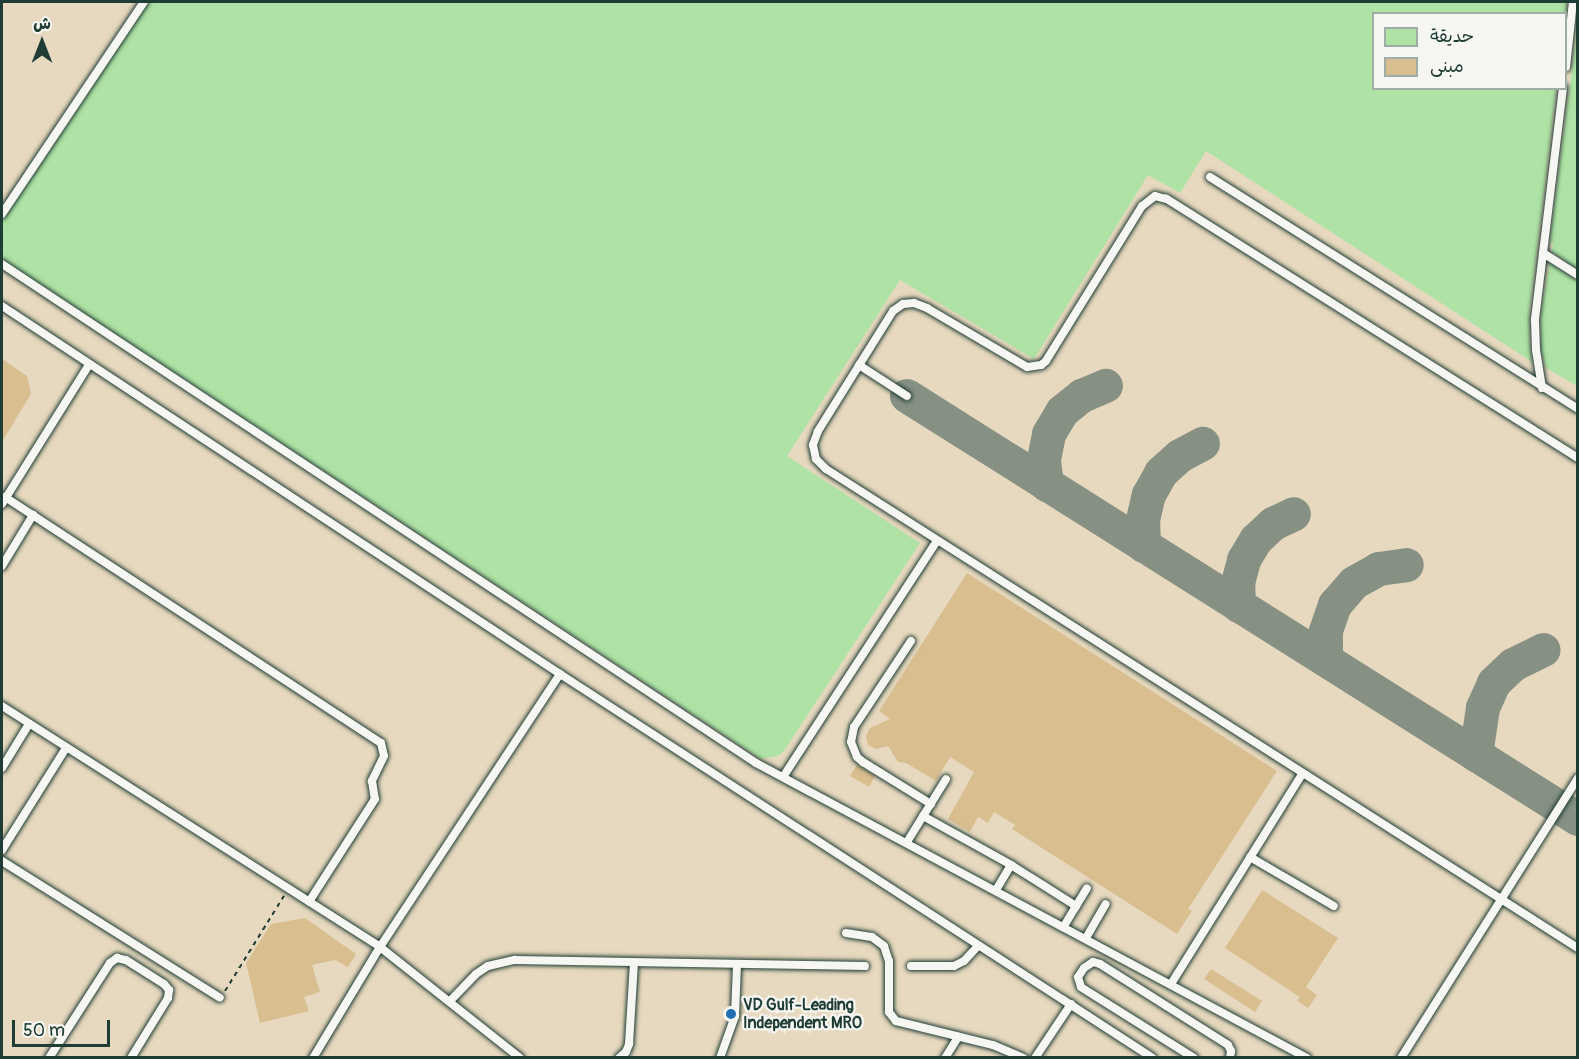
<!DOCTYPE html>
<meta charset="utf-8">
<style>
body{margin:0}
#map{position:relative;width:1579px;height:1059px;overflow:hidden;background:#ede5d4;font-family:Pangolin,"Playpen Sans Arabic",sans-serif}
div>[style]{position:absolute}
.built>*{inset:0;background:#e7d9bf}
.green>*{inset:0;background:#afe3a5}
.taxiway>*{height:34px;margin:-17px;padding:0 17px;transform-origin:17px;border-radius:17px;background:#869184}
.building>*{inset:0;background:#d9be8f}
.path>*{height:2px;margin-top:-1px;transform-origin:0;background:repeating-linear-gradient(90deg,#1f3d34 0 4.5px,transparent 0 9px)}
.roads{filter:drop-shadow(0 0 2px #1f3d34) drop-shadow(0 0 2px #1f3d34)}
.service>*{height:8px;margin:-4px;padding:0 4px;transform-origin:4px;border-radius:4px;background:#f6f6f2}
.dots>*{width:16px;height:16px;translate:-50% -50%;box-sizing:border-box;border:3px solid #f6f6f2;border-radius:50%}
span{translate:-50% -50%;white-space:nowrap;text-align:center;line-height:1.15;-webkit-text-stroke:4.5px #f6f6f2;paint-order:stroke}
.poi-label{font-size:16px;color:#1f3d34;font-weight:700}
.left{translate:0 -50%;text-align:left}
.frame{position:absolute;inset:0;border:3px solid #1f3d34;pointer-events:none}
.legend{position:absolute;left:1372px;top:12px;width:195px;height:78px;box-sizing:border-box;background:#f6f6f2;border:2px solid #a0aca6;margin:0;padding:8px 10px;list-style:none;font-size:18px;color:#1f3d34}
.legend li{display:flex;align-items:center;gap:12px;height:30px}
.legend b{width:30px;border:2px solid #a0aca6}
.north{position:absolute;left:12px;top:12px;width:60px;height:60px;-webkit-text-stroke:4px #f6f6f2;paint-order:stroke;rotate:0deg;font-size:16px;font-weight:700;line-height:24px;text-align:center;color:#1f3d34}
.north::after{content:'';display:block;margin:auto;width:21px;height:27px;background:#1f3d34;clip-path:polygon(50% 0,100% 100%,50% 72%,0 100%)}
.scale{position:absolute;left:12px;top:1020px;width:98px;height:27px;box-sizing:border-box;border:3px solid #1f3d34;border-top:0;padding-left:8px;font-size:18px;line-height:21px;white-space:nowrap;color:#1f3d34;-webkit-text-stroke:4px #f6f6f2;paint-order:stroke}
</style>
<div id="map">
<div class="built">
<i style="clip-path:polygon(evenodd,2px 2px,1577px 2px,1577px 1057px,2px 1057px,2px 2px,1374px 14px,1566px 14px,1566px 88px,1374px 88px,1374px 14px)"></i>
</div>
<div class="green">
<i style="clip-path:polygon(148px 2px,1567px 2px,1565px 13px,1374px 14px,1374px 88px,1556px 89px,1529px 312px,1529px 342px,1532px 362px,1206px 151px,1180px 193px,1148px 175px,1034px 359px,900px 280px,787px 456px,920px 543px,784px 751px,778px 756px,761px 759px,2px 259px,2px 221px)"></i>
<i style="clip-path:polygon(1577px 31px,1578px 269px,1577px 269px,1552px 252px,1553px 243px,1550px 241px)"></i>
<i style="clip-path:polygon(1550px 263px,1577px 281px,1577px 386px,1546px 368px,1541px 350px,1541px 313px)"></i>
</div>
<div class="taxiway">
<i style="left:907px;top:396px;width:793px;rotate:32.23deg"></i>
<i style="left:1047px;top:485px;width:25px;rotate:-97deg"></i>
<i style="left:1044px;top:460px;width:26px;rotate:-79deg"></i>
<i style="left:1049px;top:434px;width:26px;rotate:-59deg"></i>
<i style="left:1062px;top:412px;width:26px;rotate:-39deg"></i>
<i style="left:1082px;top:396px;width:26px;rotate:-23deg"></i>
<i style="left:1144px;top:546px;width:26px;rotate:-92deg"></i>
<i style="left:1143px;top:520px;width:26px;rotate:-77deg"></i>
<i style="left:1149px;top:495px;width:25px;rotate:-61deg"></i>
<i style="left:1161px;top:473px;width:25px;rotate:-42deg"></i>
<i style="left:1180px;top:456px;width:26px;rotate:-28deg"></i>
<i style="left:1239px;top:606px;width:23px;rotate:-92deg"></i>
<i style="left:1238px;top:583px;width:24px;rotate:-75deg"></i>
<i style="left:1244px;top:560px;width:23px;rotate:-59deg"></i>
<i style="left:1256px;top:540px;width:23px;rotate:-43deg"></i>
<i style="left:1273px;top:524px;width:23px;rotate:-25deg"></i>
<i style="left:1326px;top:660px;width:29px;rotate:-90deg"></i>
<i style="left:1326px;top:631px;width:28px;rotate:-71deg"></i>
<i style="left:1335px;top:605px;width:29px;rotate:-49deg"></i>
<i style="left:1354px;top:583px;width:29px;rotate:-29deg"></i>
<i style="left:1379px;top:569px;width:28px;rotate:-8deg"></i>
<i style="left:1476px;top:755px;width:48px;rotate:-81.5deg"></i>
<i style="left:1483px;top:708px;width:27px;rotate:-66deg"></i>
<i style="left:1494px;top:683px;width:26px;rotate:-43deg"></i>
<i style="left:1513px;top:665px;width:34px;rotate:-26deg"></i>
</div>
<div class="building">
<i style="clip-path:polygon(2px 359px,27px 376px,31px 394px,2px 442px)"></i>
<i style="clip-path:polygon(967px 573px,1277px 771px,1188px 909px,1192px 911px,1177px 934px,1012px 829px,1015px 825px,994px 812px,988px 823px,978px 817px,970px 832px,948px 819px,974px 772px,950px 757px,936px 781px,906px 763px,898px 762px,888px 746px,876px 749px,868px 745px,866px 736px,870px 728px,890px 719px,879px 711px)"></i>
<i style="clip-path:polygon(857px 765px,875px 776px,869px 787px,850px 776px)"></i>
<i style="clip-path:polygon(1262px 890px,1338px 938px,1306px 987px,1317px 995px,1308px 1008px,1297px 1001px,1300px 997px,1225px 948px)"></i>
<i style="clip-path:polygon(305px 918px,356px 954px,348px 967px,335px 960px,312px 965px,320px 992px,304px 997px,309px 1011px,260px 1023px,246px 963px,271px 924px)"></i>
<i style="clip-path:polygon(1211px 969px,1262px 1001px,1255px 1012px,1204px 979px)"></i>
</div>
<div class="path">
<i style="left:225px;top:991px;width:112px;rotate:-58.2deg"></i>
</div>
<div class="roads">
<div class="service">
<i style="left:1566px;top:67px;width:65px;rotate:-83.9deg"></i>
<i style="left:1210px;top:177px;width:435px;rotate:32.2deg"></i>
<i style="left:2px;top:214px;width:255px;rotate:-56.2deg"></i>
<i style="left:1543px;top:253px;width:41px;rotate:32.2deg"></i>
<i style="left:2px;top:264px;width:904px;rotate:33.5deg"></i>
<i style="left:756px;top:763px;width:625px;rotate:28.16deg"></i>
<i style="left:2px;top:306px;width:668px;rotate:33.4deg"></i>
<i style="left:560px;top:674px;width:706px;rotate:32.93deg"></i>
<i style="left:859px;top:365px;width:57px;rotate:32.9deg"></i>
<i style="left:1542px;top:388px;width:38px;rotate:-99deg"></i>
<i style="left:1536px;top:350px;width:31px;rotate:-92deg"></i>
<i style="left:1535px;top:319px;width:233px;rotate:-83.1deg"></i>
<i style="left:1578px;top:458px;width:487px;rotate:-147.8deg"></i>
<i style="left:1166px;top:199px;width:11px;rotate:-165deg"></i>
<i style="left:1155px;top:196px;width:16px;rotate:142deg"></i>
<i style="left:1142px;top:206px;width:182px;rotate:121.8deg"></i>
<i style="left:1046px;top:361px;width:6px;rotate:141deg"></i>
<i style="left:1041px;top:365px;width:14px;rotate:172deg"></i>
<i style="left:1027px;top:367px;width:116px;rotate:-149.5deg"></i>
<i style="left:927px;top:308px;width:14px;rotate:-159deg"></i>
<i style="left:914px;top:303px;width:11px;rotate:175deg"></i>
<i style="left:903px;top:304px;width:12px;rotate:145deg"></i>
<i style="left:893px;top:311px;width:142px;rotate:122deg"></i>
<i style="left:818px;top:431px;width:15px;rotate:110deg"></i>
<i style="left:813px;top:445px;width:14px;rotate:78deg"></i>
<i style="left:816px;top:459px;width:14px;rotate:45deg"></i>
<i style="left:826px;top:469px;width:892px;rotate:32.5deg"></i>
<i style="left:5px;top:497px;width:449px;rotate:33.2deg"></i>
<i style="left:381px;top:743px;width:13px;rotate:77deg"></i>
<i style="left:384px;top:756px;width:28px;rotate:116deg"></i>
<i style="left:372px;top:781px;width:18px;rotate:81deg"></i>
<i style="left:375px;top:799px;width:122px;rotate:122.7deg"></i>
<i style="left:2px;top:504px;width:164px;rotate:-58deg"></i>
<i style="left:2px;top:566px;width:60px;rotate:-58.7deg"></i>
<i style="left:911px;top:641px;width:103px;rotate:123.5deg"></i>
<i style="left:854px;top:727px;width:15px;rotate:101deg"></i>
<i style="left:851px;top:742px;width:16px;rotate:68deg"></i>
<i style="left:857px;top:757px;width:8px;rotate:40deg"></i>
<i style="left:863px;top:762px;width:80px;rotate:31.7deg"></i>
<i style="left:2px;top:706px;width:448px;rotate:32.5deg"></i>
<i style="left:380px;top:947px;width:179px;rotate:38.4deg"></i>
<i style="left:2px;top:768px;width:52px;rotate:-58.5deg"></i>
<i style="left:783px;top:777px;width:282px;rotate:-56.9deg"></i>
<i style="left:923px;top:816px;width:101px;rotate:29.1deg"></i>
<i style="left:1011px;top:865px;width:77px;rotate:32.2deg"></i>
<i style="left:907px;top:842px;width:74px;rotate:-58.2deg"></i>
<i style="left:2px;top:850px;width:120px;rotate:-57.9deg"></i>
<i style="left:1250px;top:857px;width:97px;rotate:30.3deg"></i>
<i style="left:2px;top:861px;width:257px;rotate:32.1deg"></i>
<i style="left:996px;top:890px;width:29px;rotate:-59deg"></i>
<i style="left:1064px;top:926px;width:44px;rotate:-58.8deg"></i>
<i style="left:846px;top:933px;width:26px;rotate:9deg"></i>
<i style="left:872px;top:937px;width:15px;rotate:37deg"></i>
<i style="left:884px;top:946px;width:16px;rotate:72deg"></i>
<i style="left:889px;top:961px;width:51px;rotate:90deg"></i>
<i style="left:889px;top:1012px;width:11px;rotate:52deg"></i>
<i style="left:896px;top:1021px;width:100px;rotate:13.9deg"></i>
<i style="left:993px;top:1045px;width:33px;rotate:23deg"></i>
<i style="left:1086px;top:938px;width:39px;rotate:-60deg"></i>
<i style="left:911px;top:966px;width:43px"></i>
<i style="left:954px;top:966px;width:11px;rotate:-27deg"></i>
<i style="left:964px;top:961px;width:21px;rotate:-47deg"></i>
<i style="left:1171px;top:984px;width:248px;rotate:-58deg"></i>
<i style="left:450px;top:1001px;width:37px;rotate:-46deg"></i>
<i style="left:476px;top:974px;width:14px;rotate:-34deg"></i>
<i style="left:488px;top:966px;width:28px;rotate:-13deg"></i>
<i style="left:515px;top:960px;width:350px;rotate:1deg"></i>
<i style="left:49px;top:1058px;width:113px;rotate:-57.3deg"></i>
<i style="left:110px;top:963px;width:9px;rotate:-36deg"></i>
<i style="left:117px;top:958px;width:9px;rotate:13deg"></i>
<i style="left:126px;top:960px;width:45px;rotate:32.3deg"></i>
<i style="left:164px;top:984px;width:8px;rotate:50deg"></i>
<i style="left:169px;top:990px;width:8px;rotate:97deg"></i>
<i style="left:168px;top:998px;width:70px;rotate:121.7deg"></i>
<i style="left:313px;top:1058px;width:130px;rotate:-58.9deg"></i>
<i style="left:380px;top:947px;width:327px;rotate:-56.6deg"></i>
<i style="left:619px;top:1058px;width:9px;rotate:-41deg"></i>
<i style="left:626px;top:1052px;width:9px;rotate:-69deg"></i>
<i style="left:629px;top:1044px;width:81px;rotate:-86.5deg"></i>
<i style="left:720px;top:1058px;width:45px;rotate:-70.3deg"></i>
<i style="left:735px;top:1016px;width:51px;rotate:-87.8deg"></i>
<i style="left:945px;top:1058px;width:25px;rotate:-58deg"></i>
<i style="left:1035px;top:1058px;width:65px;rotate:-56.3deg"></i>
<i style="left:1194px;top:1058px;width:133px;rotate:-147.9deg"></i>
<i style="left:1081px;top:987px;width:10px;rotate:-107deg"></i>
<i style="left:1078px;top:977px;width:11px;rotate:-56deg"></i>
<i style="left:1084px;top:968px;width:11px;rotate:-34deg"></i>
<i style="left:1093px;top:962px;width:7px;rotate:16deg"></i>
<i style="left:1100px;top:964px;width:151px;rotate:32.3deg"></i>
<i style="left:1228px;top:1045px;width:7px;rotate:63deg"></i>
<i style="left:1231px;top:1051px;width:7px;rotate:98deg"></i>
<i style="left:1401px;top:1058px;width:331px;rotate:-57.7deg"></i>
</div>
</div>
<div class="dots">
<i style="left:731px;top:1014px;background:#1f6fb2"></i>
</div>
<div class="poi-label">
<span class="left" style="left:743px;top:1014px">VD Gulf-Leading<br>Independent MRO</span>
</div>
<div class="frame"></div>
<ul class="legend">
<li><b style="height:16px;background:#afe3a5"></b>حديقة</li>
<li><b style="height:16px;background:#d9be8f"></b>مبنى</li>
</ul>
<div class="north">ش</div>
<div class="scale">50 m</div>
</div>
